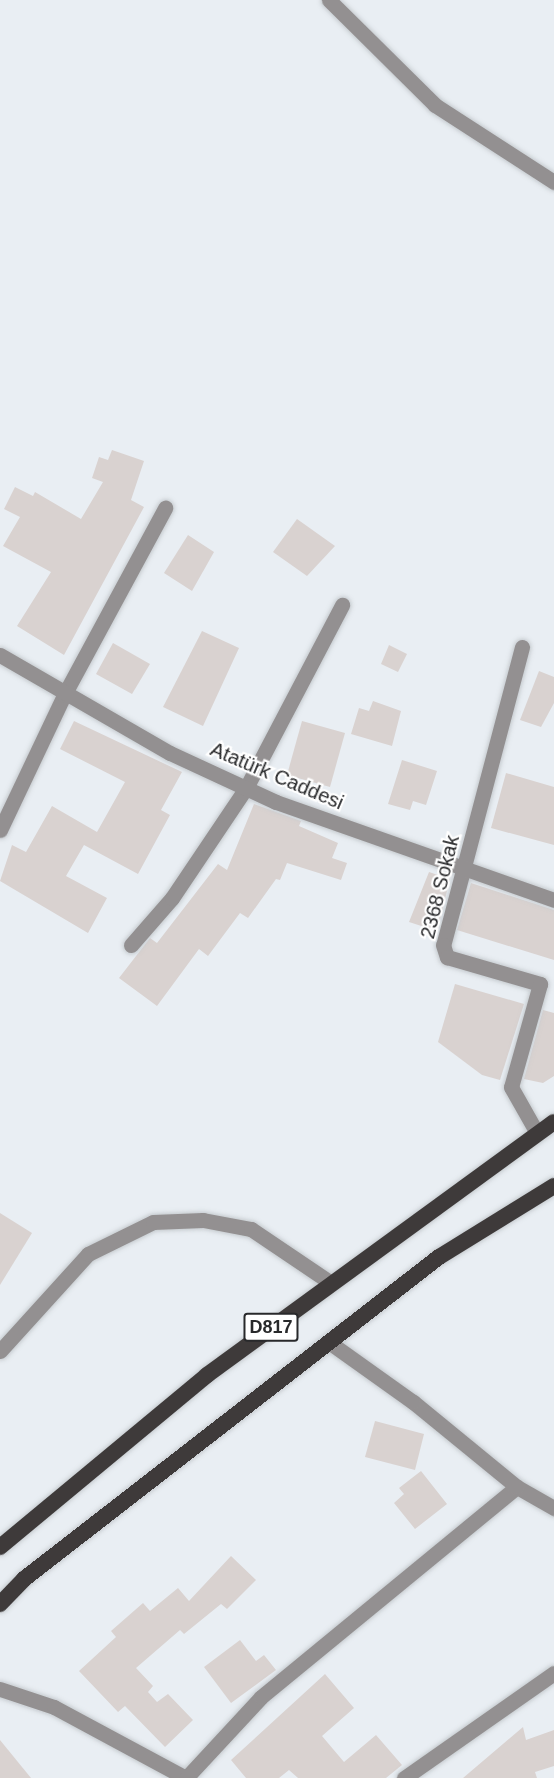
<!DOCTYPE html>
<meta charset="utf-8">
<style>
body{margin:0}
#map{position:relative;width:554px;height:1778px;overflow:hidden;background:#e9eef3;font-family:Helvetica,sans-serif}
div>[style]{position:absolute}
.building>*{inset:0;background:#d9d2d0}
.roads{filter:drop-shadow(0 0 2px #c6cbcf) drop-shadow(0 0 2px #c6cbcf)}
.minor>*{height:15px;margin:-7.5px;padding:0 7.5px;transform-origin:7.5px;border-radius:7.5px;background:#939091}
.tertiary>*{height:15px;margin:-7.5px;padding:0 7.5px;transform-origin:7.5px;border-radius:7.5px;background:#939091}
.trunk>*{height:16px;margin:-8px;padding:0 8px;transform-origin:8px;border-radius:8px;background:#3e3a3a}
span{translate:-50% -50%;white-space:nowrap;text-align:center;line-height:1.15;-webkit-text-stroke:4.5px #fff;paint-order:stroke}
.shield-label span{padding:2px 4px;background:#fff;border:2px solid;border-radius:4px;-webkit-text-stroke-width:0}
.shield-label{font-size:18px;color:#28292b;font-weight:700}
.street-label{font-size:20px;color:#28292b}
</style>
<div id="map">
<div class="building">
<i style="clip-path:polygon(112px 450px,144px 461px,131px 500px,144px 507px,64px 655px,17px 626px,51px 572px,3px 546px,20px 517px,4px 509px,15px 487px,33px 496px,35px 492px,81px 519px,103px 482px,92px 478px,99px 457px,108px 460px)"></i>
<i style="clip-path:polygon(297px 519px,335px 546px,307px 576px,273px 552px)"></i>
<i style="clip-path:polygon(188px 535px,214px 552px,192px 591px,164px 573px)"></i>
<i style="clip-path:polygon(202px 631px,239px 648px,203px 726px,163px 707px)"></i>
<i style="clip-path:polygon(113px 643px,150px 664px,132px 694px,96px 674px)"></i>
<i style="clip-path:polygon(389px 645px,407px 654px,398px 672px,381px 664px)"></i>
<i style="clip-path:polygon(539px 671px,554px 677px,554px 703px,541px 727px,520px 720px)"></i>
<i style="clip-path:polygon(373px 701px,401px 711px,392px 746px,351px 734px,359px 708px,369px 711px)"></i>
<i style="clip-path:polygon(74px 721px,182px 772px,161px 810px,170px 815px,138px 874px,84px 845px,66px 876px,107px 898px,88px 933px,0 881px,12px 845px,26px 852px,52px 806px,97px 832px,125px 782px,60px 749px)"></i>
<i style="clip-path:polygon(302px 721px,345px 733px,330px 787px,287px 775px)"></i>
<i style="clip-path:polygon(402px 760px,437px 771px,426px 805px,413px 801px,410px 810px,388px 804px)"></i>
<i style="clip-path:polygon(506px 773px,554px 787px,554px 845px,491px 828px)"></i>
<i style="clip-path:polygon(254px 804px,301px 821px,299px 826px,338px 843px,332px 858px,347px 863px,341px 880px,287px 863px,280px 880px,276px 879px,248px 918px,240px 913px,208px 956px,199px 949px,157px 1006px,119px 978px,150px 938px,157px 943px,218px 864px,227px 870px)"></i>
<i style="clip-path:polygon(429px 872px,450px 879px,437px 931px,409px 922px)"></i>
<i style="clip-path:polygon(471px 883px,554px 910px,554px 960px,457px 930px)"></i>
<i style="clip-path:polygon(455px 984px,524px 1004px,500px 1080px,482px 1075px,438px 1042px)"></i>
<i style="clip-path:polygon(543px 1010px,554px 1013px,554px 1076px,543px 1083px,524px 1079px)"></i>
<i style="clip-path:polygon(0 1213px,32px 1233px,0 1285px)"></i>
<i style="clip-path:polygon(375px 1421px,424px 1434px,415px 1470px,365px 1457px)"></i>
<i style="clip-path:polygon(421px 1471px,447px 1504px,415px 1529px,394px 1503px,404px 1494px,399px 1488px)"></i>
<i style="clip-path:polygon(231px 1556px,256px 1580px,227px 1609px,221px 1604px,184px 1634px,180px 1630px,136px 1668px,153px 1686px,148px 1692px,157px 1702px,168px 1694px,193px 1720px,165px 1747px,125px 1706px,118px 1712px,79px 1671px,116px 1637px,111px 1631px,143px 1603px,150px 1611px,178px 1588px,189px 1601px)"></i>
<i style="clip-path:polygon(240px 1640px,256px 1661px,264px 1655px,276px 1670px,231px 1703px,204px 1667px)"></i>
<i style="clip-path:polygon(325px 1674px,354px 1708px,322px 1736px,344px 1762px,376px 1735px,402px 1765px,386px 1778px,298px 1778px,289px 1770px,279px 1778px,246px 1778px,231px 1760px)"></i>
<i style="clip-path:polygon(523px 1727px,526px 1740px,554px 1730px,554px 1766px,535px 1772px,537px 1778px,463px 1778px)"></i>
<i style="clip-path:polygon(0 1740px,31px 1778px,0 1778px)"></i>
</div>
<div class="roads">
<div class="minor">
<i style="left:329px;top:0;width:149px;rotate:44.7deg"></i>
<i style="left:435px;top:105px;width:142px;rotate:32.9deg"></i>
<i style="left:522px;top:647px;width:308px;rotate:104.8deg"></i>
<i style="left:443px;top:945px;width:13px;rotate:72deg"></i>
<i style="left:447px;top:957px;width:97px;rotate:16.2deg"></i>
<i style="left:540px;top:984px;width:107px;rotate:105.7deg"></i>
<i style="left:511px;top:1087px;width:53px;rotate:60.5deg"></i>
<i style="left:0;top:830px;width:149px;rotate:-64.6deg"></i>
<i style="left:64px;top:695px;width:213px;rotate:-61.6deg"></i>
<i style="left:131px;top:945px;width:62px;rotate:-48.9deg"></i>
<i style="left:172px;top:898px;width:133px;rotate:-56.1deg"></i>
<i style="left:246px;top:788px;width:207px;rotate:-62.3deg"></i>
<i style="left:0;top:1351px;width:131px;rotate:-47.8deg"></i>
<i style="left:88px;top:1254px;width:72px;rotate:-26.2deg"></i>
<i style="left:153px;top:1222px;width:50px;rotate:-2.3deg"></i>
<i style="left:203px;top:1220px;width:49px;rotate:10.6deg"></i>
<i style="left:251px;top:1229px;width:97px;rotate:34deg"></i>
<i style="left:517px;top:1487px;width:43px;rotate:29.6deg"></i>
<i style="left:0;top:1689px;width:57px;rotate:18.4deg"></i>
<i style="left:54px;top:1707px;width:150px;rotate:28.3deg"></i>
<i style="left:186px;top:1778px;width:110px;rotate:-47.2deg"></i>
<i style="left:261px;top:1697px;width:331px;rotate:-39.4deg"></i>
<i style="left:517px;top:1487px;width:134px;rotate:-140.7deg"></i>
<i style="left:413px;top:1402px;width:103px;rotate:-144.5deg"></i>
<i style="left:404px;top:1778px;width:183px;rotate:-35deg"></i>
</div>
<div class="tertiary">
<i style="left:0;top:655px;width:196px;rotate:30deg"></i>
<i style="left:170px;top:753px;width:117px;rotate:24.8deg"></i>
<i style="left:276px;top:802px;width:295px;rotate:19.4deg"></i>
</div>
<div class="trunk">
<i style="left:0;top:1547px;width:269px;rotate:-39.7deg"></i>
<i style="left:207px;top:1375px;width:429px;rotate:-36.1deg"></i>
<i style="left:0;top:1604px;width:35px;rotate:-46deg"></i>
<i style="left:24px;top:1579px;width:525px;rotate:-37.81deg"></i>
<i style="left:439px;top:1257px;width:135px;rotate:-31.7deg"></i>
</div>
</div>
<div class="shield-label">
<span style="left:271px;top:1327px">D817</span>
</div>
<div class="street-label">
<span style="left:277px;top:776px;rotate:23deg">Atatürk Caddesi</span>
<span style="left:440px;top:887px;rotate:-76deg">2368 Sokak</span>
</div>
</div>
